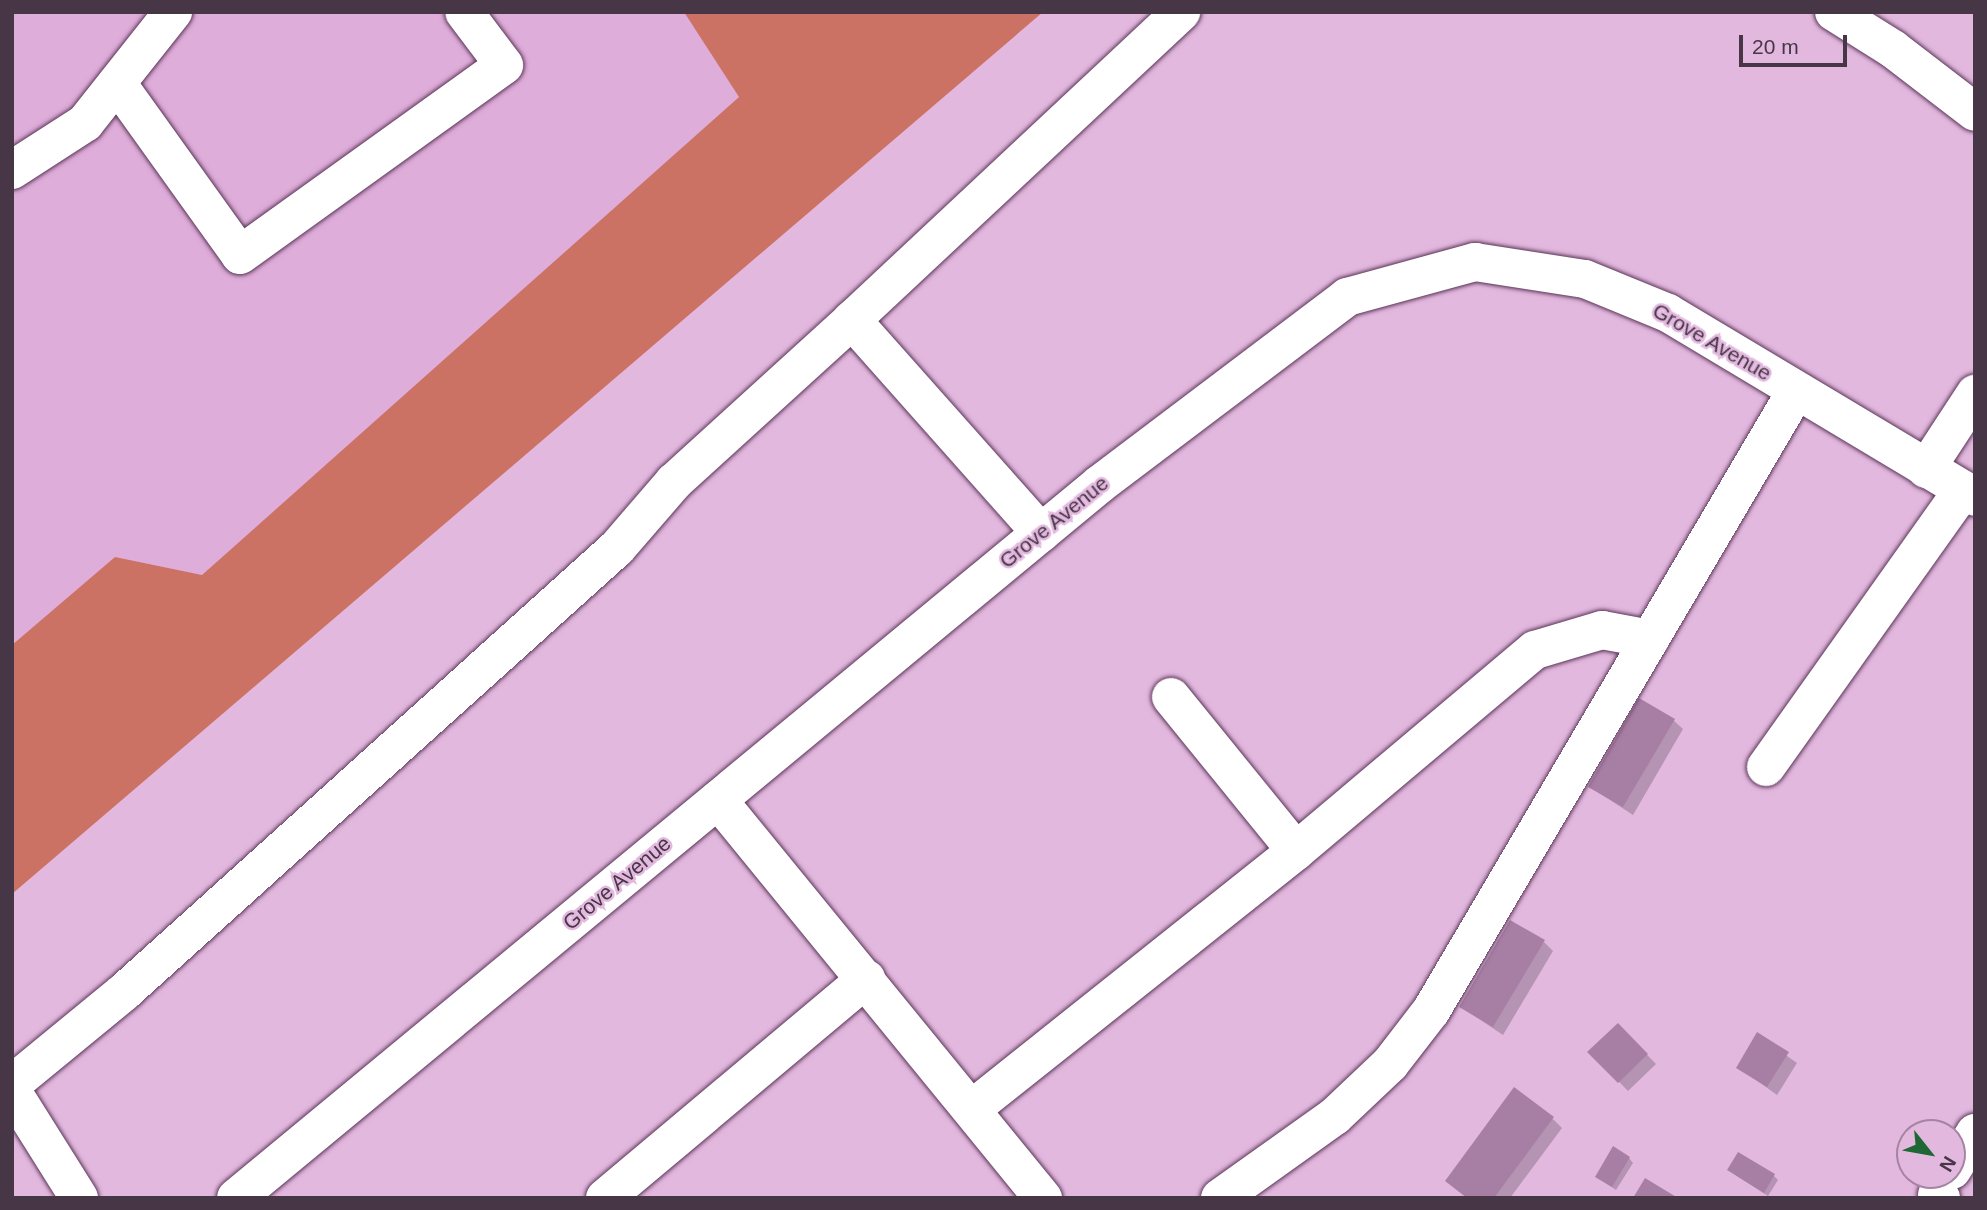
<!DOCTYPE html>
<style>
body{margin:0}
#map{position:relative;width:1987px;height:1210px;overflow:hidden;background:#e3b8df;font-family:Helvetica,sans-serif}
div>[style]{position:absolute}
.built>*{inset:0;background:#dfadda}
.forest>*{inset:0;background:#cc7264}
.shadow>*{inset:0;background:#0003}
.building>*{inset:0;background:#a87fa4}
.roads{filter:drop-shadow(0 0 2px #5a3557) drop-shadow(0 0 2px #5a3557)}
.minor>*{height:38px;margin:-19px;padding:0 19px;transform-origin:19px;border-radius:19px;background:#fff}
span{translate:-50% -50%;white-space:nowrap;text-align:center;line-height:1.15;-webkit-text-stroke:5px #e3b8df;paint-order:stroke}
.street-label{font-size:21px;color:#473646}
.frame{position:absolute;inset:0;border:14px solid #473646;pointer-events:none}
.north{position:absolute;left:1896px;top:1119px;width:70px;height:70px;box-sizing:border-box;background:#e3b8df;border:2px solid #a584a2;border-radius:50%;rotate:121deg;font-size:19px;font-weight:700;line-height:28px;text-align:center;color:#473646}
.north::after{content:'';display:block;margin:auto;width:24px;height:32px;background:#1f6835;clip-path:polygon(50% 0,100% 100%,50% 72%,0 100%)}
.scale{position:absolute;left:1739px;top:35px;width:108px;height:32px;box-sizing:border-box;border:4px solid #473646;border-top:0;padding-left:9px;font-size:21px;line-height:24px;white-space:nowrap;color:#473646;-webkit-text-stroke:5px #e3b8df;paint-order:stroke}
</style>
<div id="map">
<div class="built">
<i style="clip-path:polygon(12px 12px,684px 12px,740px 97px,202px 575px,115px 557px,12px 645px)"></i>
</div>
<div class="forest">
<i style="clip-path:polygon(684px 12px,1043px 12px,12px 894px,12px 645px,115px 557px,202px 575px,739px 97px)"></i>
</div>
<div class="shadow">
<i style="clip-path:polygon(1673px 720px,1683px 729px,1633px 815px,1590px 787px)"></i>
<i style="clip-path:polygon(1544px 942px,1553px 951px,1503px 1035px,1461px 1007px)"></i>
<i style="clip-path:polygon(1618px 1025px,1656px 1064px,1628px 1091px,1590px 1052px)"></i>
<i style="clip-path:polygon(1757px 1035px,1797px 1063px,1777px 1095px,1738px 1067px)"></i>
<i style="clip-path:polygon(1553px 1119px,1562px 1128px,1510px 1198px,1467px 1198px,1447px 1181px)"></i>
<i style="clip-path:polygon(1629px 1158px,1633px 1163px,1616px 1190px,1601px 1180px)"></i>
<i style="clip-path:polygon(1734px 1174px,1774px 1176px,1778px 1180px,1768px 1196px)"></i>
</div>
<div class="building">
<i style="clip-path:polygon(1639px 698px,1675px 719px,1623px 807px,1588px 787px)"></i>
<i style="clip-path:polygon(1510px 920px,1545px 940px,1493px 1027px,1459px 1007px)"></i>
<i style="clip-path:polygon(1618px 1023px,1648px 1054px,1618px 1083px,1587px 1052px)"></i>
<i style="clip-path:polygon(1757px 1032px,1789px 1052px,1767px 1087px,1736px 1068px)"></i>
<i style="clip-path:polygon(1514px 1087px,1554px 1117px,1494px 1198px,1467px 1198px,1445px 1181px)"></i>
<i style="clip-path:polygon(1613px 1146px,1630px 1157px,1612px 1187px,1595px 1177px)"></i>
<i style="clip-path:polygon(1738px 1152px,1775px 1174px,1764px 1193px,1727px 1170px)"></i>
<i style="clip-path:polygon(1645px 1178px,1678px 1198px,1633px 1198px)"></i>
</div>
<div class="roads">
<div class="minor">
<i style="left:1834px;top:12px;width:70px;rotate:32.1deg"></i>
<i style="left:1893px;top:49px;width:103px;rotate:37.5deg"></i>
<i style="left:117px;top:83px;width:211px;rotate:54.4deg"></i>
<i style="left:240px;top:255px;width:325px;rotate:-35.7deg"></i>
<i style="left:504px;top:65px;width:66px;rotate:-127deg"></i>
<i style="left:12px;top:170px;width:87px;rotate:-32.8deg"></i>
<i style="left:85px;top:123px;width:142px;rotate:-51.6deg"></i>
<i style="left:1926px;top:469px;width:90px;rotate:-56.8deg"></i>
<i style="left:1041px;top:533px;width:285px;rotate:-131.6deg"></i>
<i style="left:852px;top:320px;width:451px;rotate:-43.1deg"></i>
<i style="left:1171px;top:697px;width:198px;rotate:50.9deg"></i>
<i style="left:1766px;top:767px;width:340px;rotate:-54.6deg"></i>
<i style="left:718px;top:800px;width:514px;rotate:50.77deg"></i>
<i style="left:12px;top:1084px;width:145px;rotate:-39.4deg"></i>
<i style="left:124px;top:992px;width:663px;rotate:-42.01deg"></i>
<i style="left:617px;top:548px;width:87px;rotate:-49.2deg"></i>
<i style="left:674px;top:482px;width:241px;rotate:-42.3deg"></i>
<i style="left:12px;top:1091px;width:126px;rotate:57.9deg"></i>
<i style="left:973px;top:1108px;width:413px;rotate:-38.5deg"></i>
<i style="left:1296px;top:851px;width:312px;rotate:-40.1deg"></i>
<i style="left:1535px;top:650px;width:70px;rotate:-16.6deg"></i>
<i style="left:1602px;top:630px;width:49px;rotate:10.6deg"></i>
<i style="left:1952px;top:1170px;width:44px;rotate:-58.1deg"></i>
<i style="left:1937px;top:1195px;width:5px;rotate:37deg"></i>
<i style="left:236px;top:1198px;width:1121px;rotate:-39.57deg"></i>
<i style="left:1100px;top:484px;width:310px;rotate:-37.1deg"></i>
<i style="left:1347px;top:297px;width:133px;rotate:-15.3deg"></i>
<i style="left:1475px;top:262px;width:111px;rotate:8.8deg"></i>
<i style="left:1585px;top:279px;width:90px;rotate:22.3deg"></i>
<i style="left:1668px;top:313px;width:358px;rotate:30.9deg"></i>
<i style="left:605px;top:1198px;width:341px;rotate:-40deg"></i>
<i style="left:1220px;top:1198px;width:141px;rotate:-35.5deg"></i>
<i style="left:1335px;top:1116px;width:76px;rotate:-43.4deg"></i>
<i style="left:1390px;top:1064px;width:67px;rotate:-52.3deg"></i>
<i style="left:1431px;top:1011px;width:719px;rotate:-59.51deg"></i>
</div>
</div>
<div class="street-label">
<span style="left:1712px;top:342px;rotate:30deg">Grove Avenue</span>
<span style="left:1054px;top:522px;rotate:-39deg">Grove Avenue</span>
<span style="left:617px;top:883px;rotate:-40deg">Grove Avenue</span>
</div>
<div class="frame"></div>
<div class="north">N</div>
<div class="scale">20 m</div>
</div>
